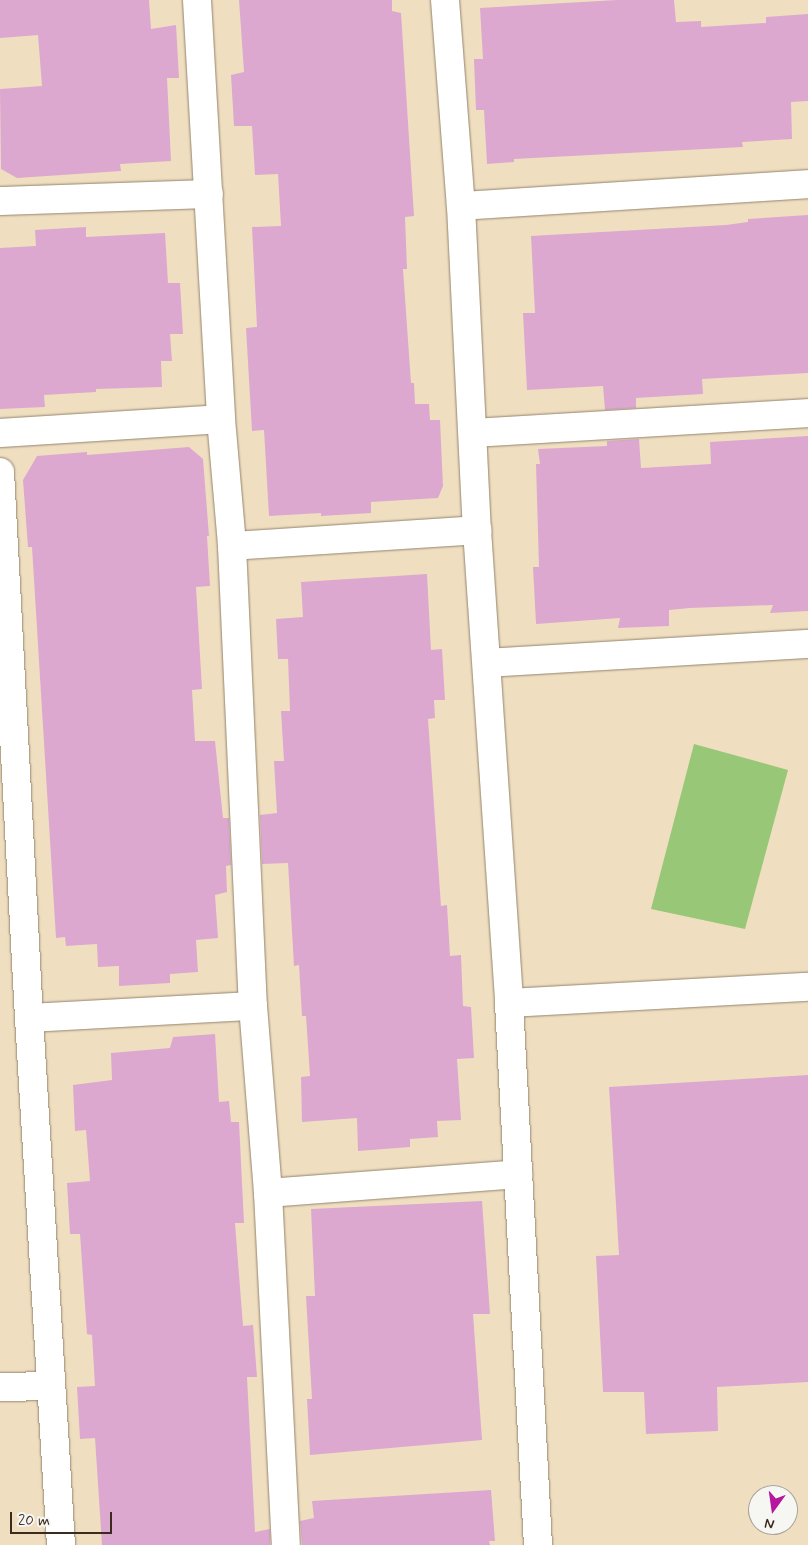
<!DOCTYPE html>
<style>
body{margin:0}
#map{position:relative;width:808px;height:1545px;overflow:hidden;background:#efdfc0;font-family:Mynerve,sans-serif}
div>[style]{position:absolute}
.green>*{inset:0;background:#98c877}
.building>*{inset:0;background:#dca8d0}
.roads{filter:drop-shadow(0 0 1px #95846f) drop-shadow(0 0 1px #95846f)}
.minor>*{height:28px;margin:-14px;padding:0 14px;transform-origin:14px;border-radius:14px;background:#fff}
span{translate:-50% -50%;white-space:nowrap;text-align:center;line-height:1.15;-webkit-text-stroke:5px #f6f6f2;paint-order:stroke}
.north{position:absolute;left:748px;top:1485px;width:50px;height:50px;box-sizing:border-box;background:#f6f6f2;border:1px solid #aba49d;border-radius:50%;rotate:194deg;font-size:14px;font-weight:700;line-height:20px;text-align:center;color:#3b2a1e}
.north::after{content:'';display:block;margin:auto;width:18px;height:22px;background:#b5179e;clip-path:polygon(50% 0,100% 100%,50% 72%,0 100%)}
.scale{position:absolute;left:10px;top:1512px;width:102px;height:22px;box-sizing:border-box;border:2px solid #3b2a1e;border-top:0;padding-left:6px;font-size:15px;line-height:18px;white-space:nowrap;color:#3b2a1e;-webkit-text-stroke:4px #f6f6f2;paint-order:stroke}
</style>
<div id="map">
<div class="green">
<i style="clip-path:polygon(694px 744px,788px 770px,745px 929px,651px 909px)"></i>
</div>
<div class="building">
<i style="clip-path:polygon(0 0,149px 0,151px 29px,176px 25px,179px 78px,167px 78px,171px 161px,120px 164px,121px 171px,17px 178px,1px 169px,0 89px,42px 86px,38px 35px,0 38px)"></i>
<i style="clip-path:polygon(239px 0,392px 0,392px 11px,401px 13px,414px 216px,405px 217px,407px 269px,403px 269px,411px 383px,414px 383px,415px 404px,429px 404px,430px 420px,440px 420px,443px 486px,438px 498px,371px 502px,371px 513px,321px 516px,321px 513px,269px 516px,264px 430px,252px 431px,246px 328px,257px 327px,252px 227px,281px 226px,278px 174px,255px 175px,252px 126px,234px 126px,231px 75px,244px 72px)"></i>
<i style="clip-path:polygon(617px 0,674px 0,676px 22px,701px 21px,701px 27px,766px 23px,766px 17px,808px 14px,808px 101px,791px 102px,792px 139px,742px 142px,743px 147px,514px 159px,514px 162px,487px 164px,484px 110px,476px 110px,474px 59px,483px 59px,480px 8px)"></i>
<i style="clip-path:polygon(808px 215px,808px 373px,702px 379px,703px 394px,636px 398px,636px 408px,605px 410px,603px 386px,527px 390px,523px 313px,535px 313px,531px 236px,726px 225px,748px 222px,748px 219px)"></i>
<i style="clip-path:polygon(86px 227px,86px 237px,165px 233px,168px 283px,180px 283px,183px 334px,170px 334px,172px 361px,161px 361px,162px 387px,96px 389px,96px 392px,44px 395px,45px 407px,0 409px,0 248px,36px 246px,35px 230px)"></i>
<i style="clip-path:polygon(808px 436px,808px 611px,770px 613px,773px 605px,690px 608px,669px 610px,669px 626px,618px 628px,620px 618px,536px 624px,533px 567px,539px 567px,536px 464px,540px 464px,538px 449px,607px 446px,607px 441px,639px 439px,641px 468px,711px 464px,710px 442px)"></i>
<i style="clip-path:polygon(189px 447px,203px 459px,209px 536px,207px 536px,210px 586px,196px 587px,202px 689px,192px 690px,195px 741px,215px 741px,223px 818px,229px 818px,231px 865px,226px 866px,227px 892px,215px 895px,218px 938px,196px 940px,198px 972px,170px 974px,170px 983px,119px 986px,119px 966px,98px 967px,97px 944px,66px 946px,65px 937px,56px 938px,32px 547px,28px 547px,23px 480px,37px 456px,87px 452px,87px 455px)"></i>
<i style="clip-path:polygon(427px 574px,431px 650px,442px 649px,445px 700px,434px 700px,435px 718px,428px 719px,441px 906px,447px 905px,450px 956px,461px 955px,463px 1006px,471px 1007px,474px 1058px,457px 1059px,461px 1120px,437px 1121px,438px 1137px,410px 1139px,410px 1147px,358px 1151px,357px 1118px,302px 1122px,301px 1077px,310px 1076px,306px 1016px,302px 1016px,299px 965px,294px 966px,288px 863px,262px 864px,260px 815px,277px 813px,274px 761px,284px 761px,281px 711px,290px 711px,288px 659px,278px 659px,276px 619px,303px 617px,301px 582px)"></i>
<i style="clip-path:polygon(215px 1034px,219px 1102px,229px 1101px,231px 1122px,239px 1122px,244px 1223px,235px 1223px,243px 1326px,253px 1325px,257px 1377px,247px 1377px,255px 1532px,270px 1529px,270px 1545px,102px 1545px,95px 1438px,80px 1439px,77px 1387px,95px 1386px,92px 1335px,87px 1334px,80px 1234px,70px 1234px,67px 1183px,90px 1181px,86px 1130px,75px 1131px,73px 1085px,112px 1080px,111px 1053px,170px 1048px,173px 1037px)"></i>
<i style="clip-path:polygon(808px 1075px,808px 1382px,717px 1387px,718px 1431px,646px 1434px,644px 1392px,603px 1392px,596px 1256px,619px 1255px,609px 1087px)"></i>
<i style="clip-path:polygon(482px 1201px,490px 1314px,473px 1314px,482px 1440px,310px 1455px,307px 1399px,312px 1399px,306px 1296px,315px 1296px,311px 1209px)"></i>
<i style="clip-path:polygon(491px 1490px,495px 1541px,489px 1541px,490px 1545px,302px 1545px,300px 1521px,314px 1518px,312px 1501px)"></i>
</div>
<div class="roads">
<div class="minor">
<i style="left:197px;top:0;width:420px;rotate:86.7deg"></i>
<i style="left:221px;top:419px;width:127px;rotate:85deg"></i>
<i style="left:232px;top:546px;width:460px;rotate:87.4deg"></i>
<i style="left:253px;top:1006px;width:188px;rotate:85.4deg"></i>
<i style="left:268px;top:1193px;width:352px;rotate:87.1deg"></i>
<i style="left:445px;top:0;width:207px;rotate:85.6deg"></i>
<i style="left:461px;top:206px;width:324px;rotate:87.2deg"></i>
<i style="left:477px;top:530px;width:474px;rotate:86.1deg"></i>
<i style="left:509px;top:1003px;width:543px;rotate:86.94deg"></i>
<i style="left:0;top:201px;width:209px;rotate:-1.9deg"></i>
<i style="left:461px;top:206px;width:348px;rotate:-3.6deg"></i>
<i style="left:0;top:433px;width:221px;rotate:-3.6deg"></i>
<i style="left:474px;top:433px;width:335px;rotate:-3.4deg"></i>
<i style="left:0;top:472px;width:547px;rotate:86.96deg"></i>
<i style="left:29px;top:1018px;width:528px;rotate:86.53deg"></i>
<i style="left:232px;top:546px;width:246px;rotate:-3.7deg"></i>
<i style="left:487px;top:663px;width:322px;rotate:-3.4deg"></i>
<i style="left:509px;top:1003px;width:299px;rotate:-3.1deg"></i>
<i style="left:29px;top:1018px;width:224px;rotate:-3.1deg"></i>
<i style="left:268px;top:1193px;width:251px;rotate:-4.3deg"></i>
<i style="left:0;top:1387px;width:50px;rotate:-1.1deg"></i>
</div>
</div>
<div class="north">N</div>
<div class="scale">20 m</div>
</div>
